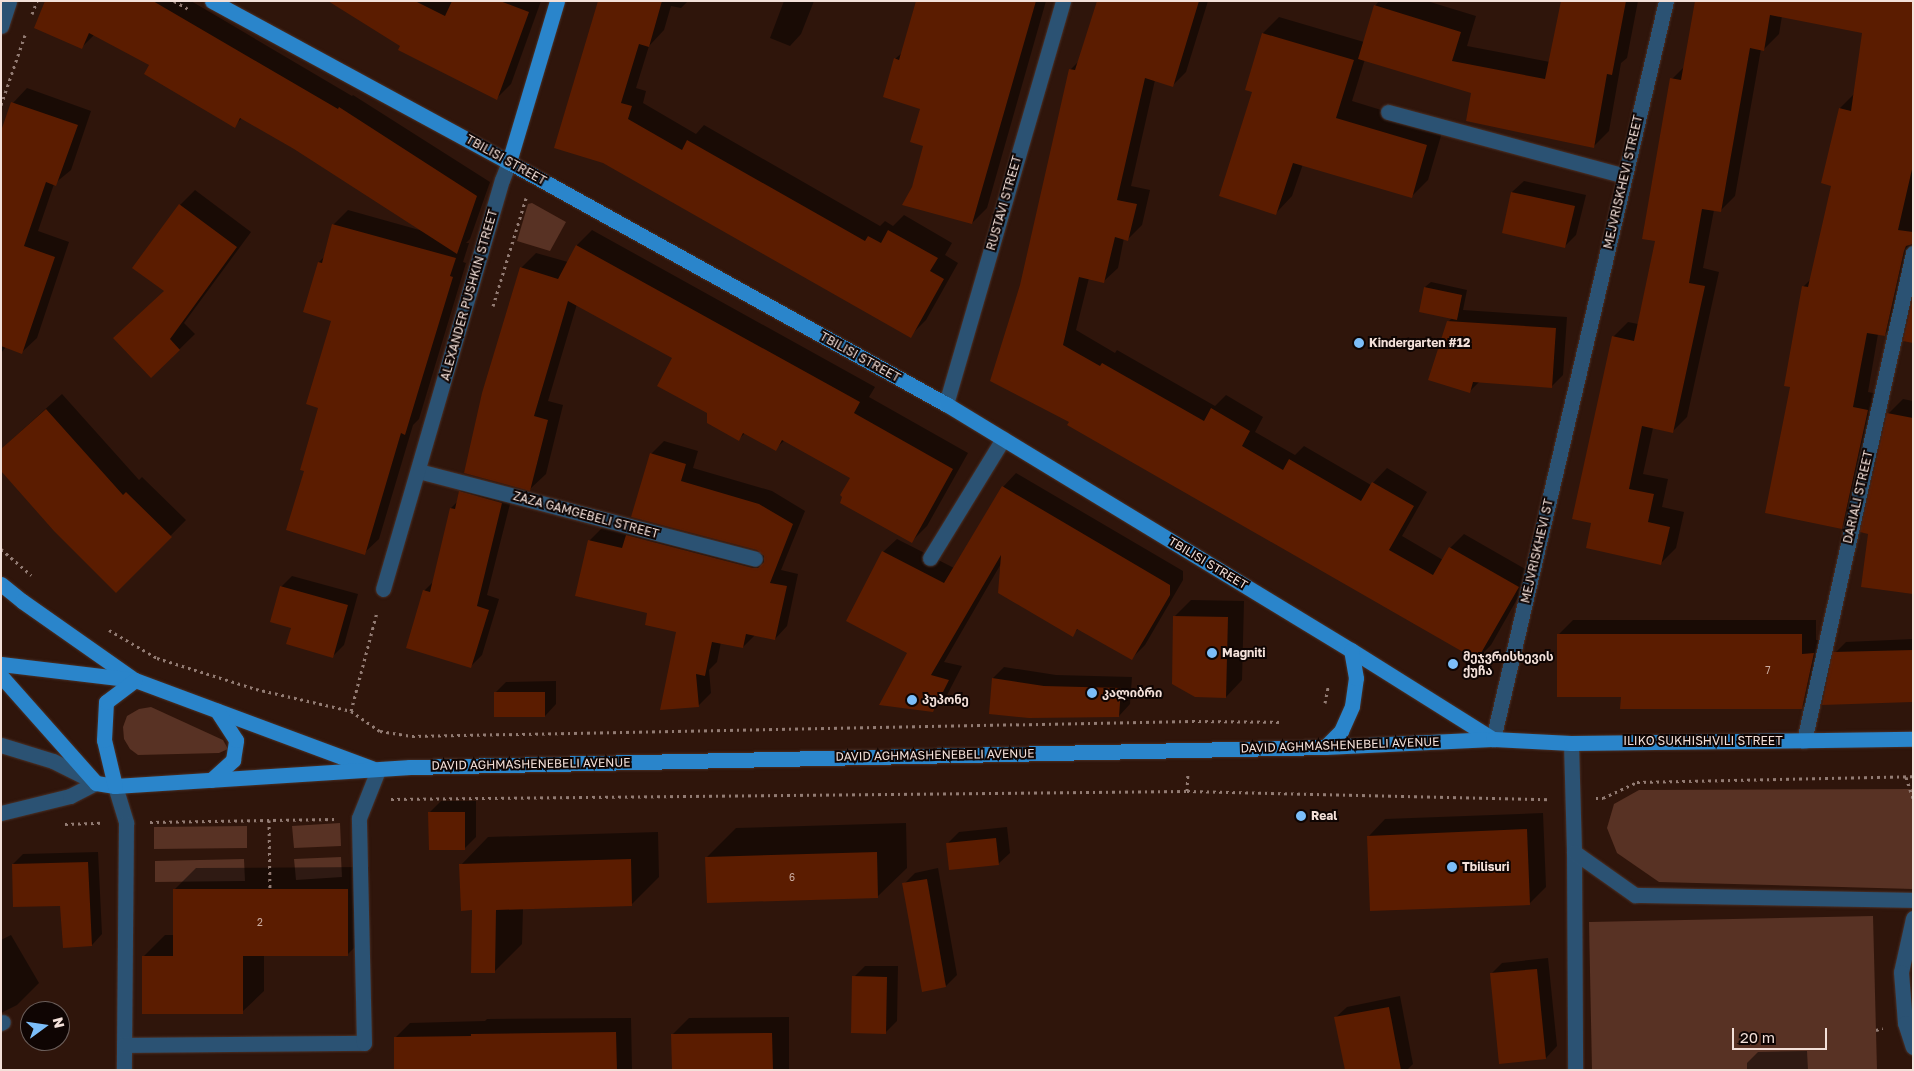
<!DOCTYPE html>
<meta charset="utf-8">
<style>
body{margin:0}
#map{position:relative;width:1914px;height:1071px;overflow:hidden;background:#2f150b;font-family:"Golos Text","Noto Sans Georgian",sans-serif}
div>[style]{position:absolute}
.green>*{inset:0;background:#583224}
.shadow>*{inset:0;background:#0007}
.building>*{inset:0;background:#5b1c00}
.path>*{height:3px;margin-top:-1.5px;transform-origin:0;background:repeating-linear-gradient(90deg,#927b73 0 2.5px,transparent 0 6.5px)}
.roads{filter:drop-shadow(0 0 1px #4a3128) drop-shadow(0 0 1px #4a3128)}
.minor>*{height:15px;margin:-7.5px;padding:0 7.5px;transform-origin:7.5px;border-radius:7.5px;background:#2b5273}
.major>*{height:15px;margin:-7.5px;padding:0 7.5px;transform-origin:7.5px;border-radius:7.5px;background:#2a85cb}
.dots>*{width:14px;height:14px;translate:-50% -50%;box-sizing:border-box;border:2px solid #0f0503;border-radius:50%}
span{translate:-50% -50%;white-space:nowrap;text-align:center;line-height:1.15;-webkit-text-stroke:4px #0f0503;paint-order:stroke}
.number-label{font-size:10px;color:#cdafa3}
.number-label span{-webkit-text-stroke-width:0}
.street-label{font-size:12px;color:#f3e0d9}
.poi-label{font-size:12px;color:#f3e0d9;font-weight:700}
.left{translate:0 -50%;text-align:left}
.frame{position:absolute;inset:0;border:2px solid #f3e0d9;pointer-events:none}
.north{position:absolute;left:20px;top:1001px;width:50px;height:50px;box-sizing:border-box;background:#0f0503;border:1px solid #6a5d59;border-radius:50%;rotate:76deg;font-size:14px;font-weight:700;line-height:20px;text-align:center;color:#f3e0d9}
.north::after{content:'';display:block;margin:auto;width:18px;height:22px;background:#7cbef9;clip-path:polygon(50% 0,100% 100%,50% 72%,0 100%)}
.scale{position:absolute;left:1732px;top:1028px;width:95px;height:22px;box-sizing:border-box;border:2px solid #f3e0d9;border-top:0;padding-left:6px;font-size:15px;line-height:18px;white-space:nowrap;color:#f3e0d9;-webkit-text-stroke:4px #0f0503;paint-order:stroke}
</style>
<div id="map">
<div class="green">
<i style="clip-path:polygon(532px 203px,566px 222px,550px 251px,517px 241px,528px 204px)"></i>
<i style="clip-path:polygon(151px 707px,223px 740px,228px 749px,219px 753px,138px 755px,130px 749px,124px 739px,123px 727px,127px 716px,139px 709px)"></i>
<i style="clip-path:polygon(1913px 789px,1913px 889px,1659px 882px,1617px 853px,1607px 828px,1614px 804px,1639px 790px)"></i>
<i style="clip-path:polygon(340px 823px,341px 846px,294px 848px,292px 826px)"></i>
<i style="clip-path:polygon(247px 826px,247px 848px,154px 849px,154px 827px)"></i>
<i style="clip-path:polygon(341px 857px,342px 877px,296px 880px,294px 859px)"></i>
<i style="clip-path:polygon(244px 859px,245px 881px,155px 882px,155px 861px)"></i>
<i style="clip-path:polygon(1873px 916px,1877px 1070px,1592px 1070px,1589px 922px)"></i>
</div>
<div class="shadow">
<i style="clip-path:polygon(47px 1px,191px 1px,352px 96px,353px 95px,490px 182px,470px 239px,466px 243px,469px 243px,463px 262px,466px 263px,419px 419px,413px 425px,379px 539px,364px 553px,305px 471px,320px 407px,333px 320px,319px 262px,325px 256px,333px 225px,348px 210px,423px 231px,295px 148px,242px 118px,234px 126px,151px 64px,95px 34px,82px 47px)"></i>
<i style="clip-path:polygon(330px 1px,541px 1px,511px 84px,496px 99px)"></i>
<i style="clip-path:polygon(599px 1px,688px 1px,681px 8px,671px 6px,664px 30px,649px 46px,636px 88px,646px 91px,643px 103px,696px 134px,704px 125px,880px 226px,885px 221px,893px 226px,904px 215px,952px 243px,945px 255px,958px 263px,926px 320px,910px 336px,603px 162px)"></i>
<i style="clip-path:polygon(784px 1px,814px 1px,801px 34px,790px 46px,770px 38px)"></i>
<i style="clip-path:polygon(918px 1px,1046px 1px,987px 208px,972px 223px,913px 187px,924px 145px,922px 108px,895px 59px,903px 52px)"></i>
<i style="clip-path:polygon(1098px 1px,1208px 1px,1186px 72px,1172px 86px,1155px 80px,1131px 186px,1150px 190px,1142px 225px,1128px 239px,1124px 238px,1118px 268px,1104px 281px,1089px 278px,1076px 330px,1115px 353px,1117px 350px,1215px 406px,1226px 395px,1263px 417px,1255px 432px,1295px 455px,1304px 446px,1371px 485px,1387px 468px,1427px 492px,1402px 536px,1443px 560px,1450px 548px,1464px 534px,1532px 573px,1491px 645px,1477px 659px,1070px 422px,1021px 285px,1070px 70px,1080px 60px)"></i>
<i style="clip-path:polygon(1379px 1px,1427px 1px,1476px 16px,1467px 46px,1550px 62px,1562px 1px,1638px 1px,1627px 58px,1621px 63px,1609px 131px,1593px 147px,1473px 92px,1365px 59px,1352px 101px,1443px 129px,1428px 180px,1411px 197px,1303px 164px,1292px 196px,1276px 213px,1254px 91px,1263px 33px,1279px 17px,1364px 42px,1375px 6px)"></i>
<i style="clip-path:polygon(1696px 1px,1913px 1px,1913px 260px,1899px 320px,1884px 335px,1878px 334px,1868px 392px,1883px 395px,1857px 512px,1841px 527px,1792px 386px,1803px 287px,1811px 279px,1833px 185px,1840px 108px,1854px 94px,1863px 32px,1782px 16px,1779px 34px,1764px 49px,1761px 49px,1735px 196px,1720px 211px,1714px 210px,1703px 268px,1719px 272px,1687px 417px,1672px 432px,1653px 428px,1643px 474px,1668px 479px,1662px 507px,1684px 512px,1676px 548px,1661px 563px,1593px 522px,1613px 337px,1628px 322px,1638px 324px,1657px 240px,1672px 79px,1685px 66px)"></i>
<i style="clip-path:polygon(27px 88px,91px 111px,71px 170px,54px 184px,38px 231px,69px 242px,37px 338px,22px 352px,6px 347px,1px 353px,1px 136px,13px 103px)"></i>
<i style="clip-path:polygon(1524px 181px,1586px 195px,1576px 235px,1565px 246px,1503px 232px,1512px 192px)"></i>
<i style="clip-path:polygon(195px 190px,251px 232px,184px 323px,195px 334px,151px 377px,180px 205px)"></i>
<i style="clip-path:polygon(592px 230px,875px 387px,869px 397px,968px 453px,927px 526px,911px 542px,852px 477px,785px 440px,775px 449px,745px 433px,739px 439px,708px 412px,674px 358px,577px 304px,548px 401px,563px 405px,546px 474px,530px 489px,521px 268px,536px 253px,568px 262px,577px 245px)"></i>
<i style="clip-path:polygon(1431px 282px,1467px 290px,1463px 310px,1567px 317px,1563px 375px,1552px 386px,1480px 381px,1469px 392px,1448px 322px,1452px 318px,1425px 287px)"></i>
<i style="clip-path:polygon(62px 394px,139px 480px,142px 477px,186px 520px,116px 591px,8px 443px)"></i>
<i style="clip-path:polygon(1903px 399px,1913px 401px,1913px 593px,1888px 414px)"></i>
<i style="clip-path:polygon(664px 441px,698px 451px,693px 468px,772px 491px,805px 511px,781px 570px,798px 574px,787px 626px,775px 639px,755px 635px,743px 647px,721px 642px,717px 662px,709px 670px,711px 693px,698px 706px,677px 631px,649px 612px,576px 596px,590px 540px,602px 528px,629px 534px,640px 523px,764px 555px,758px 549px,633px 516px,651px 454px)"></i>
<i style="clip-path:polygon(1016px 473px,1183px 571px,1183px 580px,1145px 645px,1131px 659px,1079px 628px,1072px 635px,1002px 562px,944px 662px,962px 666px,946px 697px,933px 711px,909px 652px,883px 552px,897px 539px,954px 568px,1003px 487px)"></i>
<i style="clip-path:polygon(471px 481px,513px 492px,487px 595px,499px 599px,482px 655px,471px 666px,408px 647px,425px 590px,433px 582px,451px 508px,458px 501px,460px 492px)"></i>
<i style="clip-path:polygon(292px 576px,358px 594px,344px 645px,333px 656px,293px 628px,281px 587px)"></i>
<i style="clip-path:polygon(1191px 600px,1244px 601px,1242px 680px,1226px 697px,1174px 617px)"></i>
<i style="clip-path:polygon(1573px 620px,1816px 620px,1816px 640px,1827px 640px,1815px 694px,1801px 708px,1622px 695px,1559px 634px)"></i>
<i style="clip-path:polygon(1913px 639px,1913px 701px,1835px 653px,1846px 642px)"></i>
<i style="clip-path:polygon(1004px 667px,1056px 675px,1132px 677px,1130px 704px,1119px 716px,990px 713px,993px 678px)"></i>
<i style="clip-path:polygon(556px 681px,556px 704px,545px 716px,495px 693px,506px 682px)"></i>
<i style="clip-path:polygon(441px 801px,476px 801px,476px 837px,465px 848px,430px 812px)"></i>
<i style="clip-path:polygon(1543px 813px,1546px 887px,1529px 904px,1369px 836px,1385px 819px)"></i>
<i style="clip-path:polygon(906px 823px,907px 868px,877px 897px,707px 857px,736px 828px)"></i>
<i style="clip-path:polygon(1007px 827px,1010px 853px,998px 864px,947px 844px,959px 832px)"></i>
<i style="clip-path:polygon(658px 832px,659px 877px,631px 905px,523px 908px,522px 944px,494px 972px,461px 865px,488px 837px)"></i>
<i style="clip-path:polygon(98px 852px,102px 934px,92px 945px,61px 904px,13px 864px,23px 854px)"></i>
<i style="clip-path:polygon(369px 867px,369px 933px,347px 955px,264px 955px,264px 991px,242px 1012px,143px 957px,165px 935px,174px 935px,174px 890px,196px 868px)"></i>
<i style="clip-path:polygon(938px 868px,957px 975px,946px 986px,904px 884px,915px 873px)"></i>
<i style="clip-path:polygon(11px 935px,39px 983px,17px 1005px,1px 1013px,1px 940px)"></i>
<i style="clip-path:polygon(1548px 958px,1557px 1046px,1546px 1058px,1491px 974px,1502px 963px)"></i>
<i style="clip-path:polygon(865px 966px,898px 966px,897px 1021px,886px 1032px,854px 977px)"></i>
<i style="clip-path:polygon(1400px 996px,1413px 1064px,1407px 1070px,1346px 1070px,1335px 1018px,1347px 1007px)"></i>
<i style="clip-path:polygon(789px 1017px,789px 1070px,673px 1070px,672px 1035px,689px 1018px)"></i>
<i style="clip-path:polygon(631px 1018px,632px 1070px,396px 1070px,395px 1038px,410px 1023px,485px 1021px,487px 1019px)"></i>
<i style="clip-path:polygon(1807px 1051px,1808px 1070px,1747px 1070px,1747px 1063px,1758px 1052px)"></i>
</div>
<div class="building">
<i style="clip-path:polygon(45px 1px,153px 1px,338px 109px,339px 107px,477px 196px,457px 254px,294px 149px,240px 118px,235px 128px,144px 74px,149px 65px,89px 33px,82px 49px,34px 28px)"></i>
<i style="clip-path:polygon(328px 1px,415px 1px,445px 16px,452px 1px,500px 1px,529px 12px,497px 100px,398px 50px,400px 46px)"></i>
<i style="clip-path:polygon(598px 1px,662px 1px,649px 47px,639px 44px,621px 103px,632px 106px,628px 119px,682px 150px,687px 140px,865px 241px,868px 236px,881px 243px,888px 230px,938px 258px,930px 271px,944px 279px,911px 338px,603px 163px,554px 148px)"></i>
<i style="clip-path:polygon(916px 1px,1036px 1px,972px 224px,902px 205px,912px 187px,923px 146px,910px 142px,920px 109px,883px 97px,894px 58px,899px 60px)"></i>
<i style="clip-path:polygon(1097px 1px,1199px 1px,1173px 87px,1145px 78px,1117px 200px,1137px 204px,1128px 241px,1115px 237px,1104px 283px,1079px 277px,1063px 345px,1100px 366px,1102px 363px,1204px 421px,1211px 408px,1250px 431px,1242px 446px,1283px 470px,1289px 459px,1361px 501px,1372px 482px,1414px 506px,1389px 550px,1433px 575px,1449px 547px,1519px 587px,1477px 660px,1067px 425px,1069px 422px,990px 381px,1020px 285px,1069px 69px,1075px 70px)"></i>
<i style="clip-path:polygon(1561px 1px,1626px 1px,1612px 75px,1607px 74px,1594px 148px,1466px 121px,1471px 93px,1358px 59px,1374px 5px,1461px 32px,1452px 61px,1545px 79px)"></i>
<i style="clip-path:polygon(1695px 1px,1913px 1px,1913px 165px,1898px 230px,1913px 232px,1913px 244px,1906px 246px,1904px 251px,1885px 336px,1867px 333px,1853px 407px,1868px 410px,1842px 529px,1765px 513px,1790px 387px,1784px 386px,1802px 286px,1808px 287px,1831px 186px,1821px 183px,1839px 108px,1851px 111px,1862px 33px,1770px 15px,1764px 51px,1750px 48px,1721px 212px,1702px 209px,1689px 283px,1705px 286px,1673px 433px,1642px 426px,1629px 489px,1654px 494px,1648px 522px,1670px 527px,1661px 565px,1586px 548px,1591px 523px,1572px 519px,1612px 336px,1634px 341px,1655px 241px,1642px 239px,1649px 199px,1670px 78px,1681px 80px)"></i>
<i style="clip-path:polygon(1262px 33px,1354px 60px,1336px 118px,1427px 145px,1412px 198px,1293px 163px,1276px 215px,1219px 196px,1252px 92px,1245px 90px)"></i>
<i style="clip-path:polygon(11px 102px,78px 125px,56px 186px,46px 182px,24px 246px,55px 257px,22px 354px,1px 346px,1px 131px)"></i>
<i style="clip-path:polygon(1511px 192px,1575px 206px,1565px 248px,1502px 233px)"></i>
<i style="clip-path:polygon(179px 204px,237px 247px,170px 339px,180px 350px,151px 378px,113px 338px,164px 291px,132px 268px)"></i>
<i style="clip-path:polygon(332px 224px,456px 258px,450px 276px,453px 277px,421px 382px,405px 435px,401px 433px,365px 555px,286px 530px,304px 471px,300px 470px,318px 408px,306px 404px,331px 321px,303px 312px,318px 262px,322px 263px)"></i>
<i style="clip-path:polygon(576px 245px,860px 402px,854px 413px,953px 469px,912px 543px,840px 503px,842px 497px,840px 495px,850px 478px,782px 440px,776px 451px,743px 433px,739px 441px,707px 423px,707px 413px,657px 386px,672px 358px,568px 301px,534px 416px,548px 420px,530px 491px,464px 473px,482px 393px,520px 267px,558px 279px)"></i>
<i style="clip-path:polygon(1424px 287px,1462px 295px,1457px 320px,1419px 312px)"></i>
<i style="clip-path:polygon(1913px 297px,1913px 343px,1903px 341px)"></i>
<i style="clip-path:polygon(1447px 321px,1556px 328px,1552px 388px,1473px 382px,1470px 393px,1428px 380px)"></i>
<i style="clip-path:polygon(46px 409px,123px 495px,126px 492px,172px 537px,116px 593px,54px 531px,1px 471px,1px 449px)"></i>
<i style="clip-path:polygon(1887px 413px,1913px 418px,1913px 594px,1861px 587px,1868px 534px,1860px 532px)"></i>
<i style="clip-path:polygon(650px 453px,686px 464px,681px 481px,759px 504px,793px 524px,770px 583px,787px 586px,775px 640px,746px 634px,743px 648px,712px 642px,705px 676px,696px 674px,699px 707px,660px 710px,676px 632px,645px 625px,647px 613px,575px 596px,588px 540px,622px 548px,626px 535px,753px 568px,758px 568px,764px 562px,764px 556px,757px 550px,631px 517px)"></i>
<i style="clip-path:polygon(1002px 486px,1170px 585px,1170px 595px,1132px 660px,1077px 629px,1073px 637px,998px 593px,1001px 555px,931px 675px,949px 680px,933px 712px,879px 705px,907px 653px,846px 621px,882px 551px,944px 583px)"></i>
<i style="clip-path:polygon(459px 491px,502px 503px,477px 606px,489px 610px,471px 668px,406px 648px,423px 590px,430px 592px,450px 508px,455px 509px)"></i>
<i style="clip-path:polygon(280px 586px,348px 605px,333px 658px,286px 644px,291px 628px,270px 622px)"></i>
<i style="clip-path:polygon(1173px 616px,1228px 617px,1226px 698px,1195px 697px,1172px 684px)"></i>
<i style="clip-path:polygon(1557px 634px,1802px 634px,1802px 654px,1814px 653px,1802px 709px,1620px 709px,1621px 697px,1557px 697px)"></i>
<i style="clip-path:polygon(1913px 650px,1913px 702px,1822px 705px,1833px 652px)"></i>
<i style="clip-path:polygon(992px 678px,1044px 686px,1121px 688px,1119px 717px,1029px 718px,989px 714px)"></i>
<i style="clip-path:polygon(494px 692px,545px 692px,545px 717px,494px 717px)"></i>
<i style="clip-path:polygon(428px 812px,465px 812px,465px 850px,429px 850px)"></i>
<i style="clip-path:polygon(1527px 829px,1530px 905px,1370px 911px,1367px 836px)"></i>
<i style="clip-path:polygon(996px 838px,999px 865px,949px 870px,946px 843px)"></i>
<i style="clip-path:polygon(877px 852px,878px 898px,707px 903px,705px 857px)"></i>
<i style="clip-path:polygon(631px 859px,632px 906px,496px 910px,495px 973px,471px 973px,472px 910px,461px 911px,459px 864px)"></i>
<i style="clip-path:polygon(88px 862px,92px 946px,63px 948px,60px 906px,13px 907px,12px 864px)"></i>
<i style="clip-path:polygon(927px 879px,946px 987px,922px 992px,902px 883px)"></i>
<i style="clip-path:polygon(173px 889px,348px 889px,348px 956px,243px 956px,243px 1014px,142px 1014px,142px 956px,173px 956px)"></i>
<i style="clip-path:polygon(1537px 969px,1546px 1059px,1499px 1064px,1490px 973px)"></i>
<i style="clip-path:polygon(852px 976px,887px 977px,886px 1034px,851px 1033px)"></i>
<i style="clip-path:polygon(1389px 1007px,1401px 1070px,1345px 1070px,1334px 1017px)"></i>
<i style="clip-path:polygon(616px 1032px,617px 1070px,394px 1070px,394px 1037px,471px 1036px,471px 1034px)"></i>
<i style="clip-path:polygon(772px 1033px,773px 1070px,672px 1070px,671px 1034px)"></i>
</div>
<div class="path">
<i style="left:174px;top:1px;width:18px;rotate:29deg"></i>
<i style="left:32px;top:14px;width:14px;rotate:-69deg"></i>
<i style="left:1px;top:105px;width:74px;rotate:-71.1deg"></i>
<i style="left:493px;top:306px;width:113px;rotate:-73deg"></i>
<i style="left:1px;top:549px;width:40px;rotate:41deg"></i>
<i style="left:109px;top:630px;width:56px;rotate:30.3deg"></i>
<i style="left:157px;top:658px;width:104px;rotate:17.4deg"></i>
<i style="left:256px;top:689px;width:98px;rotate:13deg"></i>
<i style="left:351px;top:711px;width:35px;rotate:35deg"></i>
<i style="left:380px;top:731px;width:32px;rotate:9deg"></i>
<i style="left:412px;top:736px;width:780px;rotate:-1.1deg"></i>
<i style="left:1192px;top:721px;width:89px;rotate:0.6deg"></i>
<i style="left:1325px;top:703px;width:16px;rotate:-79deg"></i>
<i style="left:351px;top:711px;width:102px;rotate:-75.3deg"></i>
<i style="left:1906px;top:777px;width:22px;rotate:72deg"></i>
<i style="left:1187px;top:791px;width:17px;rotate:-87deg"></i>
<i style="left:1596px;top:798px;width:7px"></i>
<i style="left:1603px;top:798px;width:38px;rotate:-25deg"></i>
<i style="left:1637px;top:782px;width:276px;rotate:-1.2deg"></i>
<i style="left:391px;top:799px;width:796px;rotate:-0.58deg"></i>
<i style="left:1187px;top:791px;width:363px;rotate:1.3deg"></i>
<i style="left:269px;top:820px;width:69px;rotate:89.2deg"></i>
<i style="left:150px;top:822px;width:187px;rotate:-0.9deg"></i>
<i style="left:65px;top:824px;width:37px;rotate:-2deg"></i>
<i style="left:1876px;top:1030px;width:7px;rotate:-16deg"></i>
</div>
<div class="roads">
<div class="minor">
<i style="left:1px;top:26px;width:26px;rotate:-72deg"></i>
<i style="left:1388px;top:112px;width:245px;rotate:15.1deg"></i>
<i style="left:946px;top:404px;width:420px;rotate:-73.8deg"></i>
<i style="left:418px;top:471px;width:348px;rotate:14.6deg"></i>
<i style="left:930px;top:558px;width:140px;rotate:-58.5deg"></i>
<i style="left:383px;top:589px;width:426px;rotate:-73.8deg"></i>
<i style="left:502px;top:180px;width:19px;rotate:-69deg"></i>
<i style="left:1493px;top:739px;width:758px;rotate:-76.81deg"></i>
<i style="left:1804px;top:741px;width:500px;rotate:-77.41deg"></i>
<i style="left:1571px;top:743px;width:109px;rotate:88.4deg"></i>
<i style="left:1574px;top:852px;width:218px;rotate:89.7deg"></i>
<i style="left:1px;top:745px;width:54px;rotate:17.1deg"></i>
<i style="left:53px;top:761px;width:47px;rotate:26.6deg"></i>
<i style="left:115px;top:786px;width:39px;rotate:73deg"></i>
<i style="left:126px;top:823px;width:247px;rotate:90.5deg"></i>
<i style="left:1px;top:813px;width:71px;rotate:-13.8deg"></i>
<i style="left:70px;top:796px;width:29px;rotate:-27deg"></i>
<i style="left:1574px;top:852px;width:75px;rotate:35.2deg"></i>
<i style="left:1635px;top:895px;width:278px;rotate:1deg"></i>
<i style="left:1913px;top:918px;width:55px;rotate:102.5deg"></i>
<i style="left:1901px;top:972px;width:51px;rotate:85.5deg"></i>
<i style="left:1905px;top:1023px;width:25px;rotate:72deg"></i>
<i style="left:1px;top:1023px;width:2px;rotate:-27deg"></i>
<i style="left:124px;top:1045px;width:240px;rotate:-0.5deg"></i>
<i style="left:364px;top:1043px;width:225px;rotate:-91.3deg"></i>
<i style="left:359px;top:818px;width:52px;rotate:-68.4deg"></i>
</div>
<div class="major">
<i style="left:212px;top:1px;width:338px;rotate:28.5deg"></i>
<i style="left:509px;top:162px;width:500px;rotate:29deg"></i>
<i style="left:946px;top:404px;width:474px;rotate:31.3deg"></i>
<i style="left:1351px;top:650px;width:168px;rotate:32.1deg"></i>
<i style="left:509px;top:162px;width:168px;rotate:-73.4deg"></i>
<i style="left:1px;top:584px;width:27px;rotate:39deg"></i>
<i style="left:22px;top:601px;width:136px;rotate:35.1deg"></i>
<i style="left:1px;top:664px;width:135px;rotate:6.8deg"></i>
<i style="left:135px;top:680px;width:253px;rotate:20.4deg"></i>
<i style="left:1px;top:676px;width:143px;rotate:48.4deg"></i>
<i style="left:96px;top:783px;width:19px;rotate:9deg"></i>
<i style="left:115px;top:786px;width:296px;rotate:-3.7deg"></i>
<i style="left:410px;top:767px;width:915px;rotate:-1.25deg"></i>
<i style="left:1325px;top:747px;width:168px;rotate:-2.7deg"></i>
<i style="left:1493px;top:739px;width:78px;rotate:2.9deg"></i>
<i style="left:1571px;top:743px;width:342px;rotate:-0.7deg"></i>
<i style="left:1325px;top:747px;width:23px;rotate:-45deg"></i>
<i style="left:1341px;top:731px;width:27px;rotate:-66deg"></i>
<i style="left:1352px;top:706px;width:28px;rotate:-82deg"></i>
<i style="left:1356px;top:678px;width:28px;rotate:-100deg"></i>
<i style="left:211px;top:780px;width:30px;rotate:-42deg"></i>
<i style="left:233px;top:760px;width:20px;rotate:-81deg"></i>
<i style="left:236px;top:740px;width:35px;rotate:-123deg"></i>
<i style="left:115px;top:786px;width:47px;rotate:-103.4deg"></i>
<i style="left:104px;top:740px;width:38px;rotate:-87deg"></i>
<i style="left:106px;top:702px;width:36px;rotate:-37deg"></i>
</div>
</div>
<div class="dots">
<i style="left:1359px;top:343px;background:#7cbef9"></i>
<i style="left:1212px;top:653px;background:#7cbef9"></i>
<i style="left:1453px;top:664px;background:#7cbef9"></i>
<i style="left:1092px;top:693px;background:#7cbef9"></i>
<i style="left:912px;top:700px;background:#7cbef9"></i>
<i style="left:1301px;top:816px;background:#7cbef9"></i>
<i style="left:1452px;top:867px;background:#7cbef9"></i>
</div>
<div class="number-label">
<span style="left:1768px;top:671px">7</span>
<span style="left:792px;top:878px">6</span>
<span style="left:260px;top:923px">2</span>
</div>
<div class="street-label">
<span style="left:506px;top:160px;rotate:29deg">TBILISI STREET</span>
<span style="left:1623px;top:182px;rotate:-77deg">MEJVRISKHEVI STREET</span>
<span style="left:1004px;top:203px;rotate:-74deg">RUSTAVI STREET</span>
<span style="left:469px;top:295px;rotate:-74deg">ALEXANDER PUSHKIN STREET</span>
<span style="left:860px;top:357px;rotate:29deg">TBILISI STREET</span>
<span style="left:1858px;top:497px;rotate:-77deg">DARIALI STREET</span>
<span style="left:586px;top:515px;rotate:15deg">ZAZA GAMGEBELI STREET</span>
<span style="left:1537px;top:551px;rotate:-77deg">MEJVRISKHEVI ST</span>
<span style="left:1208px;top:563px;rotate:31deg">TBILISI STREET</span>
<span style="left:1703px;top:741px">ILIKO SUKHISHVILI STREET</span>
<span style="left:1340px;top:745px;rotate:-2deg">DAVID AGHMASHENEBELI AVENUE</span>
<span style="left:935px;top:755px;rotate:-1deg">DAVID AGHMASHENEBELI AVENUE</span>
<span style="left:531px;top:764px;rotate:-1deg">DAVID AGHMASHENEBELI AVENUE</span>
</div>
<div class="poi-label">
<span class="left" style="left:1369px;top:343px">Kindergarten #12</span>
<span class="left" style="left:1222px;top:653px">Magniti</span>
<span class="left" style="left:1463px;top:664px">მეჯვრისხევის<br>ქუჩა</span>
<span class="left" style="left:1102px;top:693px">კალიბრი</span>
<span class="left" style="left:922px;top:700px">პუპონე</span>
<span class="left" style="left:1311px;top:816px">Real</span>
<span class="left" style="left:1462px;top:867px">Tbilisuri</span>
</div>
<div class="frame"></div>
<div class="north">N</div>
<div class="scale">20 m</div>
</div>
